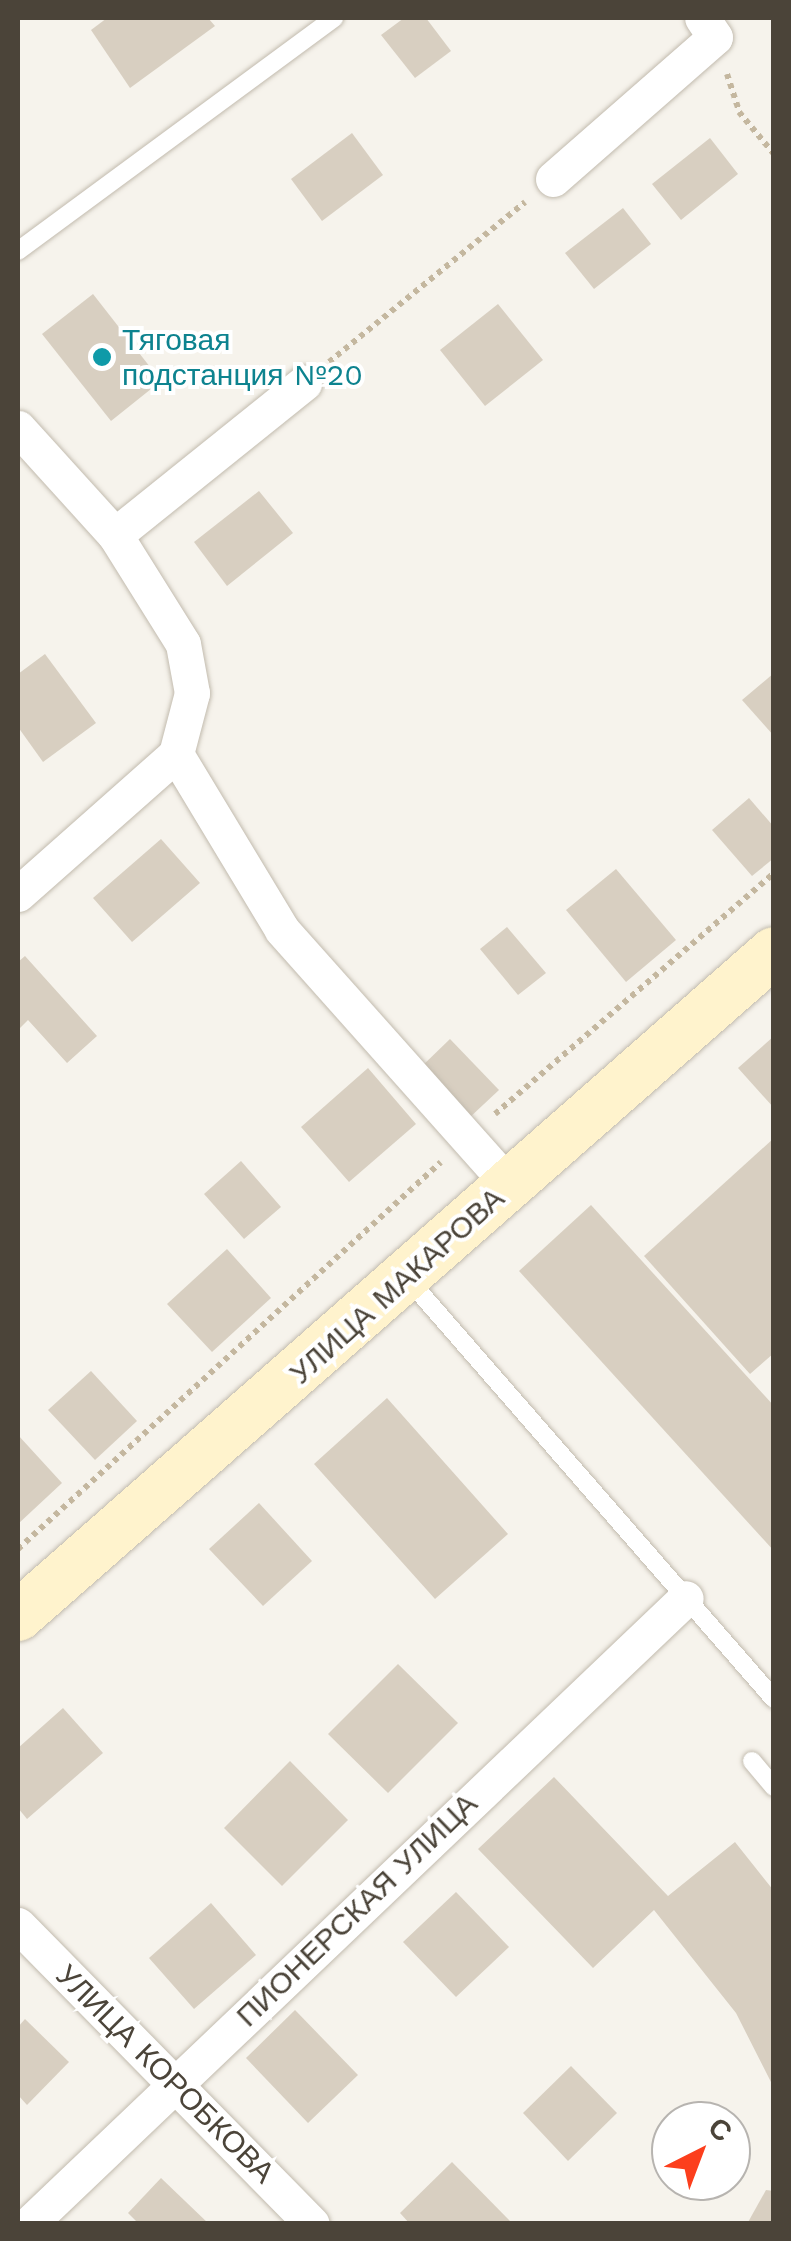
<!DOCTYPE html>
<meta charset="utf-8">
<style>
body{margin:0}
#map{position:relative;width:791px;height:2241px;overflow:hidden;background:#f6f3ec;font-family:"Work Sans",sans-serif}
div>[style]{position:absolute}
.building>*{inset:0;background:#d8cfc1}
.path>*{height:6px;margin-top:-3px;transform-origin:0;background:repeating-linear-gradient(90deg,#c4b79f 0 5px,transparent 0 10px)}
.roads{filter:drop-shadow(0 0 2px #c2bbae) drop-shadow(0 0 2px #c2bbae)}
.service>*{height:18px;margin:-9px;padding:0 9px;transform-origin:9px;border-radius:9px;background:#fff}
.minor>*{height:35px;margin:-17.5px;padding:0 17.5px;transform-origin:17.5px;border-radius:17.5px;background:#fff}
.secondary>*{height:50px;margin:-25px;padding:0 25px;transform-origin:25px;border-radius:25px;background:#fff3cd}
.dots>*{width:28px;height:28px;translate:-50% -50%;box-sizing:border-box;border:5px solid #fff;border-radius:50%}
span{translate:-50% -50%;white-space:nowrap;text-align:center;line-height:1.15;-webkit-text-stroke:8px #fff;paint-order:stroke}
.culture-label{font-size:30px;color:#0d838f}
.left{translate:0 -50%;text-align:left}
.street-label{font-size:30px;color:#4b4439}
.frame{position:absolute;inset:0;border:20px solid #4b4439;pointer-events:none}
.north{position:absolute;left:651px;top:2101px;width:100px;height:100px;box-sizing:border-box;background:#fff;border:2px solid #b7b4b0;border-radius:50%;rotate:42deg;font-size:28px;font-weight:700;line-height:40px;text-align:center;color:#4b4439}
.north::after{content:'';display:block;margin:auto;width:35px;height:45px;background:#fc3f1d;clip-path:polygon(50% 0,100% 100%,50% 72%,0 100%)}
</style>
<div id="map">
<div class="building">
<i style="clip-path:polygon(107px 18px,208px 18px,215px 26px,130px 88px,91px 30px)"></i>
<i style="clip-path:polygon(404px 18px,426px 18px,451px 51px,415px 78px,381px 35px)"></i>
<i style="clip-path:polygon(352px 133px,383px 175px,322px 221px,291px 179px)"></i>
<i style="clip-path:polygon(710px 138px,738px 174px,681px 220px,652px 184px)"></i>
<i style="clip-path:polygon(623px 208px,651px 244px,594px 289px,565px 253px)"></i>
<i style="clip-path:polygon(93px 294px,161px 381px,111px 421px,42px 334px)"></i>
<i style="clip-path:polygon(498px 304px,543px 360px,485px 406px,440px 350px)"></i>
<i style="clip-path:polygon(259px 491px,293px 533px,227px 586px,194px 542px)"></i>
<i style="clip-path:polygon(45px 654px,96px 723px,43px 762px,18px 727px,18px 674px)"></i>
<i style="clip-path:polygon(774px 673px,774px 736px,742px 700px)"></i>
<i style="clip-path:polygon(749px 798px,774px 827px,774px 858px,752px 876px,712px 830px)"></i>
<i style="clip-path:polygon(161px 839px,200px 883px,132px 942px,93px 898px)"></i>
<i style="clip-path:polygon(616px 869px,676px 940px,626px 982px,566px 910px)"></i>
<i style="clip-path:polygon(507px 927px,546px 973px,518px 995px,480px 949px)"></i>
<i style="clip-path:polygon(25px 956px,97px 1036px,67px 1063px,28px 1020px,18px 1030px,18px 962px)"></i>
<i style="clip-path:polygon(774px 1036px,774px 1108px,738px 1068px)"></i>
<i style="clip-path:polygon(450px 1039px,499px 1090px,468px 1119px,420px 1068px)"></i>
<i style="clip-path:polygon(368px 1068px,416px 1124px,349px 1182px,301px 1127px)"></i>
<i style="clip-path:polygon(774px 1138px,774px 1353px,750px 1374px,644px 1256px)"></i>
<i style="clip-path:polygon(241px 1161px,281px 1207px,244px 1239px,204px 1194px)"></i>
<i style="clip-path:polygon(591px 1205px,774px 1406px,774px 1551px,519px 1271px)"></i>
<i style="clip-path:polygon(227px 1249px,271px 1298px,212px 1352px,167px 1304px)"></i>
<i style="clip-path:polygon(91px 1371px,137px 1421px,95px 1460px,48px 1410px)"></i>
<i style="clip-path:polygon(387px 1398px,508px 1534px,435px 1599px,314px 1464px)"></i>
<i style="clip-path:polygon(18px 1435px,62px 1483px,18px 1524px)"></i>
<i style="clip-path:polygon(259px 1503px,312px 1561px,263px 1606px,209px 1549px)"></i>
<i style="clip-path:polygon(398px 1664px,458px 1723px,388px 1793px,328px 1734px)"></i>
<i style="clip-path:polygon(63px 1708px,103px 1753px,27px 1819px,18px 1808px,18px 1748px)"></i>
<i style="clip-path:polygon(290px 1761px,348px 1820px,282px 1886px,224px 1828px)"></i>
<i style="clip-path:polygon(554px 1777px,668px 1896px,735px 1842px,774px 1891px,774px 2088px,736px 2013px,654px 1910px,593px 1968px,478px 1849px)"></i>
<i style="clip-path:polygon(456px 1892px,509px 1947px,456px 1997px,403px 1942px)"></i>
<i style="clip-path:polygon(211px 1903px,256px 1955px,194px 2009px,149px 1958px)"></i>
<i style="clip-path:polygon(295px 2010px,358px 2075px,308px 2123px,246px 2058px)"></i>
<i style="clip-path:polygon(25px 2019px,69px 2062px,27px 2105px,18px 2095px,18px 2027px)"></i>
<i style="clip-path:polygon(571px 2066px,617px 2113px,568px 2161px,523px 2113px)"></i>
<i style="clip-path:polygon(452px 2162px,513px 2224px,410px 2224px,400px 2213px)"></i>
<i style="clip-path:polygon(161px 2178px,209px 2224px,139px 2224px,128px 2213px)"></i>
<i style="clip-path:polygon(766px 2190px,774px 2191px,774px 2224px,747px 2224px)"></i>
</div>
<div class="path">
<i style="left:727px;top:74px;width:40px;rotate:72deg"></i>
<i style="left:739px;top:112px;width:55px;rotate:50.2deg"></i>
<i style="left:329px;top:362px;width:253px;rotate:-39.2deg"></i>
<i style="left:495px;top:1114px;width:369px;rotate:-40.8deg"></i>
<i style="left:18px;top:1549px;width:573px;rotate:-42.46deg"></i>
</div>
<div class="roads">
<div class="service">
<i style="left:18px;top:251px;width:393px;rotate:-36.4deg"></i>
<i style="left:408px;top:1279px;width:557px;rotate:48.93deg"></i>
<i style="left:752px;top:1761px;width:34px;rotate:50deg"></i>
</div>
<div class="minor">
<i style="left:553px;top:179px;width:215px;rotate:-41.2deg"></i>
<i style="left:715px;top:37px;width:23px;rotate:-124deg"></i>
<i style="left:18px;top:428px;width:144px;rotate:47.8deg"></i>
<i style="left:115px;top:535px;width:128px;rotate:58deg"></i>
<i style="left:183px;top:644px;width:50px;rotate:79.6deg"></i>
<i style="left:192px;top:693px;width:63px;rotate:104.7deg"></i>
<i style="left:176px;top:754px;width:205px;rotate:58.9deg"></i>
<i style="left:282px;top:930px;width:343px;rotate:48.3deg"></i>
<i style="left:115px;top:535px;width:243px;rotate:-38.8deg"></i>
<i style="left:18px;top:894px;width:211px;rotate:-41.5deg"></i>
<i style="left:18px;top:1925px;width:419px;rotate:45.5deg"></i>
<i style="left:29px;top:2224px;width:907px;rotate:-43.62deg"></i>
</div>
<div class="secondary">
<i style="left:18px;top:1616px;width:1006px;rotate:-41.29deg"></i>
</div>
</div>
<div class="dots">
<i style="left:102px;top:357px;background:#0f9aa8"></i>
</div>
<div class="culture-label">
<span class="left" style="left:122px;top:357px">Тяговая<br>подстанция №20</span>
</div>
<div class="street-label">
<span style="left:397px;top:1286px;rotate:-42deg">УЛИЦА МАКАРОВА</span>
<span style="left:357px;top:1910px;rotate:-44deg">ПИОНЕРСКАЯ УЛИЦА</span>
<span style="left:165px;top:2074px;rotate:45deg">УЛИЦА КОРОБКОВА</span>
</div>
<div class="frame"></div>
<div class="north">С</div>
</div>
